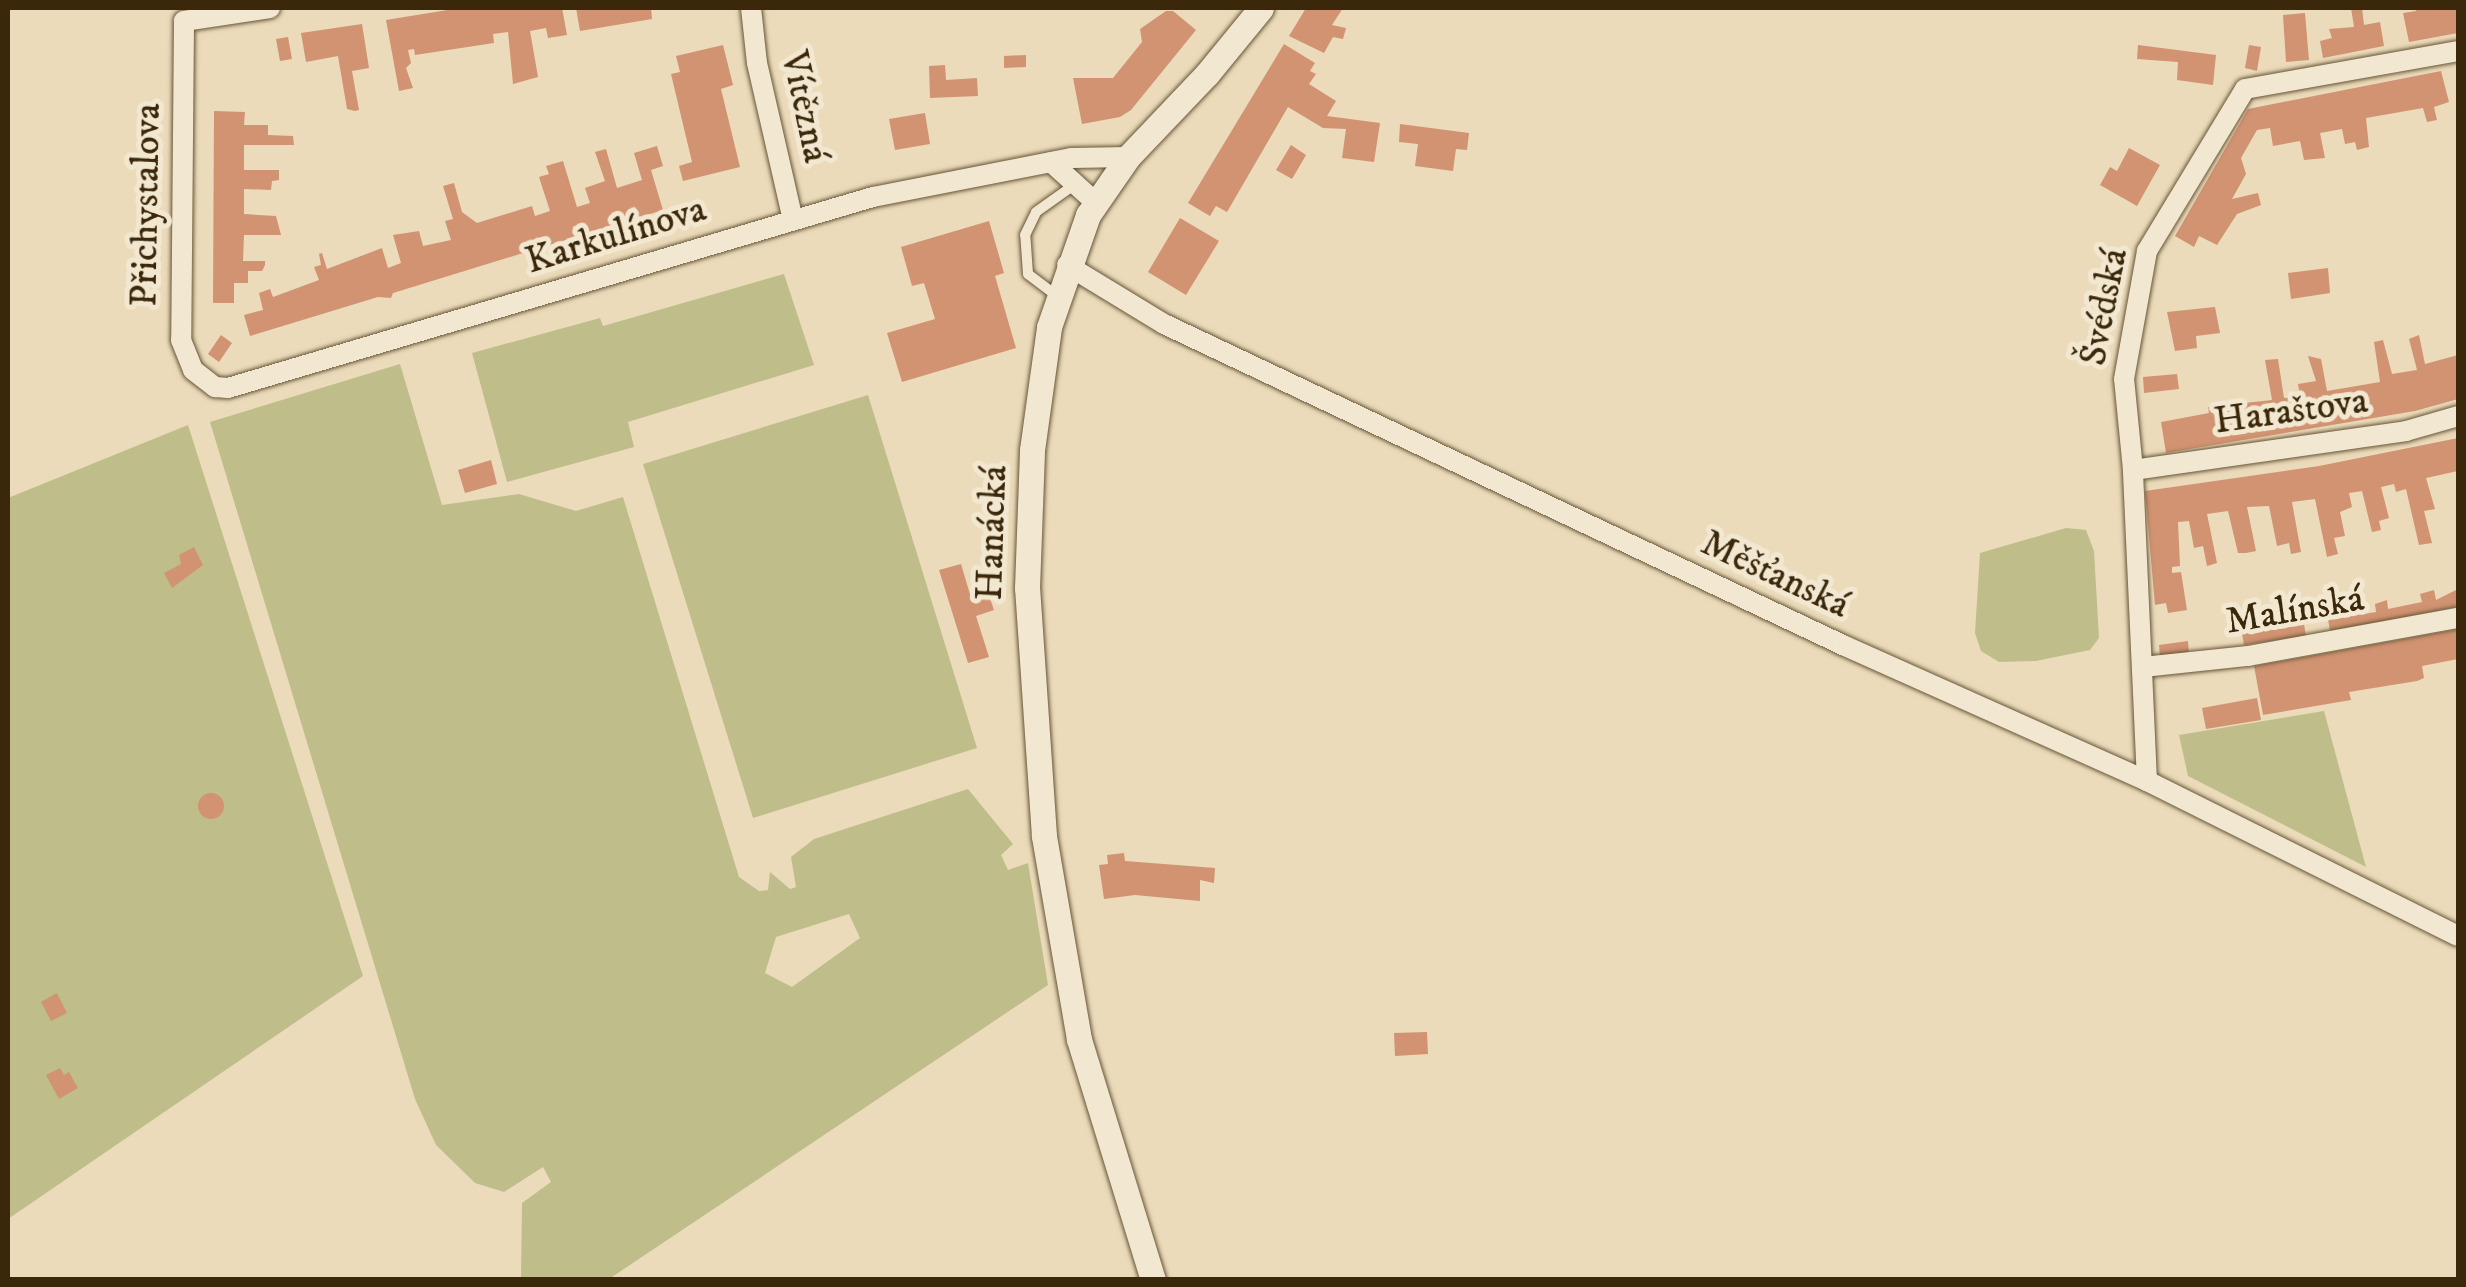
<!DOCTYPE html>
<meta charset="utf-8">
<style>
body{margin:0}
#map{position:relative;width:2466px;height:1287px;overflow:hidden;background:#ebdbba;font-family:"IM FELL DW Pica",serif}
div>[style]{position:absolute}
.green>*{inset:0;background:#bfbe8a}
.building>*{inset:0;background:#d19371}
.round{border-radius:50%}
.roads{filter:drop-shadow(0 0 2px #675537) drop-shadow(0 0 2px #675537)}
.service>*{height:10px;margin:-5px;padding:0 5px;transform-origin:5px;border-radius:5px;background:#f2e8d2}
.minor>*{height:20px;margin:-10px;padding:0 10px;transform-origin:10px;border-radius:10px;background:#f2e8d2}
.tertiary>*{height:25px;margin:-12.5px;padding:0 12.5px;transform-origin:12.5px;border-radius:12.5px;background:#f2e8d2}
span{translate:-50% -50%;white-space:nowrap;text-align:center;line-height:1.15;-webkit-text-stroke:10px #f2e8d2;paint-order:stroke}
.street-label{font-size:38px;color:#3b280b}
.frame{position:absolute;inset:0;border:10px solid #3b280b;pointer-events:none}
</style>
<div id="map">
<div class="green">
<i style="clip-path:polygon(784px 274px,814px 365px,628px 422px,634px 447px,507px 482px,472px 353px,600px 318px,603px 326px)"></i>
<i style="clip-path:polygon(evenodd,400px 364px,442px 505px,519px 494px,576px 511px,623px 497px,739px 877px,759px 891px,768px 890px,770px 872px,790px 889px,796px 887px,791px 857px,814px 839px,968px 789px,1013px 844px,1001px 855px,1008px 870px,1028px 863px,1048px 985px,609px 1279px,521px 1279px,522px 1203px,551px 1182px,543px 1167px,504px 1192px,475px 1183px,436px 1145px,415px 1099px,210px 422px,400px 364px,849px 914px,860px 938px,792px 987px,765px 973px,776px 937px,849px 914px)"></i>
<i style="clip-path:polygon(868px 395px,977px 748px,753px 818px,643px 464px)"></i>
<i style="clip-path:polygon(188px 425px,363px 976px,8px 1219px,8px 498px)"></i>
<i style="clip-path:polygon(2066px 528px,2086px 530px,2094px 551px,2099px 638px,2090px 650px,2036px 661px,1999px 662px,1981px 651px,1975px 633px,1980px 553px)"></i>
<i style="clip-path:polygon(2324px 711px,2366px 867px,2188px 776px,2179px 735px)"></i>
</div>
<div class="building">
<i style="clip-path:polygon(460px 8px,562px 8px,567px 35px,548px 38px,546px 28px,530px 31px,538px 77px,513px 84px,508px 32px,493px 34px,494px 43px,415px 55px,414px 49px,408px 50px,411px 63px,406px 68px,413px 88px,399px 91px,386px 20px)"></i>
<i style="clip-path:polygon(576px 8px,651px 8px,652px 19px,580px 31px)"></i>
<i style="clip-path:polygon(1306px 8px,1343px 8px,1332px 25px,1346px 28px,1343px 39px,1333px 37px,1324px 53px,1289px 36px)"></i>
<i style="clip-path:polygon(2351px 8px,2362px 8px,2364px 25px,2380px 22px,2384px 46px,2323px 58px,2320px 41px,2332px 38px,2329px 29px,2354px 27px)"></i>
<i style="clip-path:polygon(2415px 8px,2458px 8px,2458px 33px,2409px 42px,2403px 13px,2416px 11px)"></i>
<i style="clip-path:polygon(1166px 11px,1173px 11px,1196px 30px,1131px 110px,1120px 117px,1082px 124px,1073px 78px,1113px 78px,1142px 42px,1140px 29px)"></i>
<i style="clip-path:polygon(2305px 13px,2309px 60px,2286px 62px,2283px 15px)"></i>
<i style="clip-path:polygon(362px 24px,369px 68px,352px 71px,359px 110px,355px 111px,347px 109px,338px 56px,306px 62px,301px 33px)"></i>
<i style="clip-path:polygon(288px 37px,292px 59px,280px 61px,276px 39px)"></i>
<i style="clip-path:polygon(1284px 44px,1315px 63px,1310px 71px,1316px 74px,1309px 84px,1336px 101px,1327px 116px,1380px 123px,1374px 162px,1342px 158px,1346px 129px,1323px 128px,1288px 107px,1227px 212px,1216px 206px,1210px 216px,1188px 203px)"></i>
<i style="clip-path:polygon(723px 45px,733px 85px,721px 89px,740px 167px,683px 181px,679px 166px,692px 162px,671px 74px,680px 72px,676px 56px)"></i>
<i style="clip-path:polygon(2138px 45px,2216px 55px,2213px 85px,2177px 80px,2178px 62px,2137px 59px)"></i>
<i style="clip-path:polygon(2249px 45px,2261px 47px,2257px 71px,2245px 68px)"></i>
<i style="clip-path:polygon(1026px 55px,1026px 67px,1004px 68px,1004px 56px)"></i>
<i style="clip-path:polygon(945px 65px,946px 80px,977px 78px,978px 96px,930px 98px,929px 66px)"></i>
<i style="clip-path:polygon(2441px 71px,2449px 102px,2434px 107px,2437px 120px,2427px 122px,2423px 108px,2366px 118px,2369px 147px,2357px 150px,2355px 142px,2345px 144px,2342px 129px,2320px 133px,2325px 158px,2304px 160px,2300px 141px,2273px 146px,2270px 128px,2257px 130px,2241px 158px,2246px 174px,2232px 199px,2258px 193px,2261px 205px,2237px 214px,2217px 245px,2199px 236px,2194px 247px,2175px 236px,2248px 109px)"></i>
<i style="clip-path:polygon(214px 111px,245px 112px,244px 125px,268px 125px,268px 135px,293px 136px,294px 145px,244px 145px,244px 170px,279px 170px,279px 180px,272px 181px,271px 190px,244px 189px,244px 214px,276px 216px,281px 235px,244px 235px,243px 261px,265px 261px,265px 265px,262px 271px,248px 271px,248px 283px,234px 283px,234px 303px,213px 303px)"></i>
<i style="clip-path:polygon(925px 113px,930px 144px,895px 150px,889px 119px)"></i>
<i style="clip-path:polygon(1400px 124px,1469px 133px,1467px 150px,1456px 149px,1453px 171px,1415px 166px,1418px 144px,1399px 142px)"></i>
<i style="clip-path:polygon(1291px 145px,1306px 155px,1292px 179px,1276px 170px)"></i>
<i style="clip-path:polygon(657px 146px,663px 166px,651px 170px,663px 210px,393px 293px,391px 298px,378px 297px,250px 336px,244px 315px,263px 310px,259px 293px,270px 289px,273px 297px,319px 280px,314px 267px,321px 265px,319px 254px,322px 253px,327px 269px,382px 248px,388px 268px,401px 263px,393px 235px,419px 231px,423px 246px,451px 240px,445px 221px,453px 219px,443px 186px,454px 183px,462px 212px,477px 223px,532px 206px,535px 216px,550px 211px,539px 177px,549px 174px,546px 166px,563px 161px,577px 207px,590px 203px,585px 188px,605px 181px,595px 152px,606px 149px,617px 188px,642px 180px,634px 153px)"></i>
<i style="clip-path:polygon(2129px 148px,2160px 165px,2137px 206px,2100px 185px,2110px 167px,2117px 171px)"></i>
<i style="clip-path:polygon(1180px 218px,1219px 241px,1186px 295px,1148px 272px)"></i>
<i style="clip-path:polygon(989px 221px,1004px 273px,995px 276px,1016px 348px,902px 382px,887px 333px,935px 319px,924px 283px,912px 286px,901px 247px)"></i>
<i style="clip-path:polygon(2328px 268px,2330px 293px,2291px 299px,2288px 273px)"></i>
<i style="clip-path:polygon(2215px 307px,2220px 333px,2196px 336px,2197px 348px,2175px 351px,2167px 312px)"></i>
<i style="clip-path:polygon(221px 335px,232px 343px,219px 362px,208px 354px)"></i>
<i style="clip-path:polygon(2419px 335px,2425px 364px,2458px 355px,2458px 399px,2415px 411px,2166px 453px,2161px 422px,2209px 413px,2208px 407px,2272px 400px,2265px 360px,2278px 359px,2284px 398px,2300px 396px,2298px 384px,2316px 381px,2308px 356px,2321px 359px,2327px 391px,2380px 382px,2374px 342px,2383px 340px,2392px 374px,2417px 370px,2409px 339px)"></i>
<i style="clip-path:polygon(2177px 374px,2179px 389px,2144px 393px,2143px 377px)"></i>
<i style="clip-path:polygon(2458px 438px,2458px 471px,2426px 478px,2435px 509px,2424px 511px,2432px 543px,2419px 545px,2406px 489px,2396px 492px,2394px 484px,2381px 487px,2389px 518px,2379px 521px,2381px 530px,2372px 532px,2362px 491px,2349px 493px,2352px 507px,2340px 512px,2345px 536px,2334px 538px,2338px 554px,2327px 557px,2315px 499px,2292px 502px,2301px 552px,2291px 554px,2289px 543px,2277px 546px,2269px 506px,2247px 507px,2256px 551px,2246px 553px,2238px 553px,2228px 511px,2207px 514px,2217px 563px,2207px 566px,2203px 546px,2194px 548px,2189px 521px,2178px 522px,2180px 566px,2172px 567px,2172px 573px,2181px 572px,2187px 610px,2168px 613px,2166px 603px,2155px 605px,2145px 491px,2319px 466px)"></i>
<i style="clip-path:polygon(491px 460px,497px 484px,465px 493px,458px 470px)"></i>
<i style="clip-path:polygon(194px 547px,203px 565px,172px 588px,164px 573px,181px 564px,179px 555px)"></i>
<i style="clip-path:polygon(961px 564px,972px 601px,973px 591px,986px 587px,994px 610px,976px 616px,989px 657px,968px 663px,939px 570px)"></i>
<i style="clip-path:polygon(2458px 589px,2458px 607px,2330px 631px,2327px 614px,2362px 607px,2364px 614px,2376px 612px,2375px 604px,2387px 600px,2388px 609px,2422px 602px,2420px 594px,2434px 590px,2436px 600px)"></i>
<i style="clip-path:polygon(2259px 617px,2260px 626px,2303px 618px,2306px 636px,2244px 645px,2240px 621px)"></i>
<i style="clip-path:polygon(2458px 629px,2458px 659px,2422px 666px,2424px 678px,2417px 681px,2349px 692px,2351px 700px,2263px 715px,2254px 666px)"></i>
<i style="clip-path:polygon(2188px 641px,2189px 654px,2160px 657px,2159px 645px)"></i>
<i style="clip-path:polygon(2257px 698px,2261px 720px,2206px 729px,2202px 708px)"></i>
<i class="round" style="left:198px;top:793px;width:26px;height:26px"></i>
<i style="clip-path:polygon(1124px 853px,1125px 861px,1215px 868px,1214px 883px,1200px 880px,1200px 901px,1135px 895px,1104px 899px,1099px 865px,1108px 864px,1107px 855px)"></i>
<i style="clip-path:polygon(57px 993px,67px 1013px,51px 1021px,41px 1002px)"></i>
<i style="clip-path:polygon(1427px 1032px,1428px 1054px,1395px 1056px,1394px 1033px)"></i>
<i style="clip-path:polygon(60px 1068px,64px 1075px,69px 1072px,78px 1088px,59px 1099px,46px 1075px)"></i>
</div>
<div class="roads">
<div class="service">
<i style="left:1057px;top:296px;width:36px;rotate:-143deg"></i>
<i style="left:1028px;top:274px;width:39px;rotate:-94deg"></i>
<i style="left:1025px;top:235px;width:25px;rotate:-64deg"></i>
<i style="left:1036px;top:212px;width:47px;rotate:-35.4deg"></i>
</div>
<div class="minor">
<i style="left:270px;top:8px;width:87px;rotate:171.4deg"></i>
<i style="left:184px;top:21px;width:319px;rotate:90.5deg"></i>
<i style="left:181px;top:340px;width:32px;rotate:68deg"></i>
<i style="left:193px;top:370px;width:28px;rotate:38deg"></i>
<i style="left:215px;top:387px;width:13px;rotate:4deg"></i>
<i style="left:228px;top:388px;width:673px;rotate:-16.5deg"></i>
<i style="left:873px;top:197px;width:203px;rotate:-11.1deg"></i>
<i style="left:1072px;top:158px;width:56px;rotate:-1deg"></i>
<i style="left:751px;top:8px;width:55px;rotate:83.8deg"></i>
<i style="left:757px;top:63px;width:161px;rotate:77.1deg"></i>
<i style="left:1051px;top:162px;width:59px;rotate:42.3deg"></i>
<i style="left:1067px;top:265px;width:114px;rotate:31.3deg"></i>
<i style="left:1164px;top:324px;width:753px;rotate:25.31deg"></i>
<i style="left:1845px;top:646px;width:331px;rotate:24.1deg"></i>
<i style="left:2147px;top:781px;width:347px;rotate:26.5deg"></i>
<i style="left:2133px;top:470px;width:276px;rotate:-8.1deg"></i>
<i style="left:2406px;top:431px;width:54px;rotate:-16.1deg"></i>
<i style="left:2143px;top:667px;width:106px;rotate:-6deg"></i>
<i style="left:2248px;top:656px;width:213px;rotate:-10.3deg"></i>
<i style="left:2147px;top:781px;width:311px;rotate:-92.6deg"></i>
<i style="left:2133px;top:470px;width:91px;rotate:-95.6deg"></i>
<i style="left:2124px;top:379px;width:130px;rotate:-79.8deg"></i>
<i style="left:2147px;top:251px;width:189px;rotate:-58.8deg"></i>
<i style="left:2245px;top:89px;width:216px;rotate:-10.1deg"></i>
</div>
<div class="tertiary">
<i style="left:1153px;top:1280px;width:252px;rotate:-107.1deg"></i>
<i style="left:1079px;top:1039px;width:206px;rotate:-99.8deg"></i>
<i style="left:1044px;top:836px;width:249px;rotate:-93.9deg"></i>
<i style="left:1027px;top:588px;width:138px;rotate:-87.9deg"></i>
<i style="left:1032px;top:450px;width:124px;rotate:-82.1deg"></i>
<i style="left:1049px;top:327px;width:119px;rotate:-70.8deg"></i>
<i style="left:1088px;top:215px;width:70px;rotate:-55.4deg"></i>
<i style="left:1128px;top:157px;width:115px;rotate:-46.4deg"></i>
<i style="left:1207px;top:74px;width:85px;rotate:-50.7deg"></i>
</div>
</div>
<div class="street-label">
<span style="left:804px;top:107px;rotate:78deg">Vítězná</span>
<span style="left:147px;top:205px;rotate:-89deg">Přichystalova</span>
<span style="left:616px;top:236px;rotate:-17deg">Karkulínova</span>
<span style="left:2105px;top:307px;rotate:-79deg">Švédská</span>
<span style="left:2291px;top:412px;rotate:-8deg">Haraštova</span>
<span style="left:993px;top:533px;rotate:-88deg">Hanácká</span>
<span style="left:1775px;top:575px;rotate:25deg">Měšťanská</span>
<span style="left:2295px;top:611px;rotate:-10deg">Malínská</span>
</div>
<div class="frame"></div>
</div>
